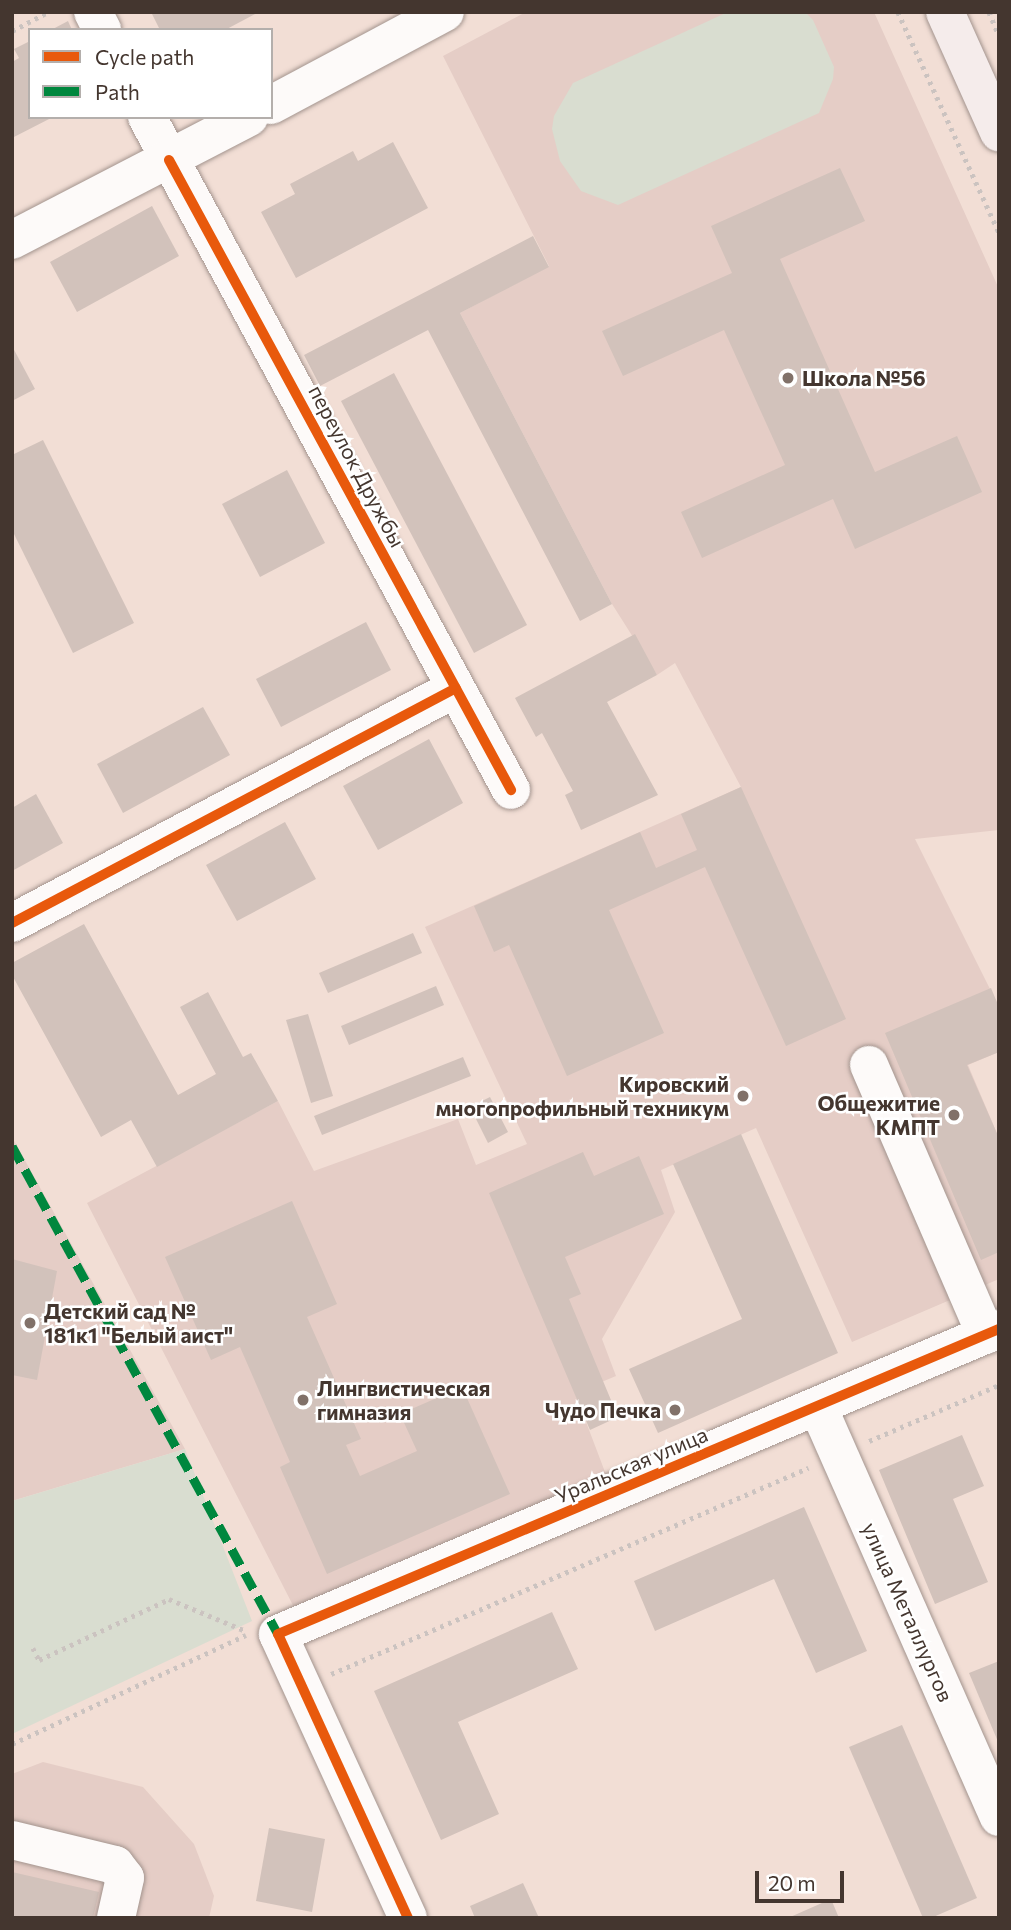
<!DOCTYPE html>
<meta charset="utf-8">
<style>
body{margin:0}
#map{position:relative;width:1011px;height:1930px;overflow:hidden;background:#f2ded5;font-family:Commissioner,sans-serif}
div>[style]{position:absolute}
.education>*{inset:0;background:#e5cdc6}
.green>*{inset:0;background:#d9ddd0}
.building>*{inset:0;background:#d2c2bb}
.path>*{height:4.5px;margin-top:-2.25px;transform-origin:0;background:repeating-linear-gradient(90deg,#cbc3c0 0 3.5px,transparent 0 8.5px)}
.roads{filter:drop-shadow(0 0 2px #a3948e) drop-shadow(0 0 2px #a3948e)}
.minor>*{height:38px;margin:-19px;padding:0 19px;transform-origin:19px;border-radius:19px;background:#fdfaf9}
.major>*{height:38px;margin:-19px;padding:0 19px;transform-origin:19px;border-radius:19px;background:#f5eceb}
.quiet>*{height:9px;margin-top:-4.5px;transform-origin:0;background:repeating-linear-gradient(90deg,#00873e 0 18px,transparent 0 27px)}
.cycleway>*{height:10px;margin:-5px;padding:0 5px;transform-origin:5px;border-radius:5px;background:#e8590c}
.dots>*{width:19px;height:19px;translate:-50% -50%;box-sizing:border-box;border:4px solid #fff;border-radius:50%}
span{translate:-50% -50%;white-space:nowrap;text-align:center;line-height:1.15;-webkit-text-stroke:5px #fff;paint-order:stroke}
.poi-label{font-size:21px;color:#44362f;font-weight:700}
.left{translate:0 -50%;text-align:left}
.right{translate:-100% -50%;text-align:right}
.street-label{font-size:21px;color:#44362f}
.frame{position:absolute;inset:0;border:14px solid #44362f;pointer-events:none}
.legend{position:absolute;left:28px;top:28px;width:245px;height:91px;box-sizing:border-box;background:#fff;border:2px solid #b4afac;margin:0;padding:9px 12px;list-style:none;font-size:21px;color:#44362f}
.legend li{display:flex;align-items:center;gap:14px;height:35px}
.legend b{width:35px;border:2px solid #b4afac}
.scale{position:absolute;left:755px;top:1871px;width:89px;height:32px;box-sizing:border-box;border:4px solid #44362f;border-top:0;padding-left:9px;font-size:21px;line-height:24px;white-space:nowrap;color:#44362f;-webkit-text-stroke:5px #fff;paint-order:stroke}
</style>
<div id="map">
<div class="education">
<i style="clip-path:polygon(526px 12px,874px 12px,999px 289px,999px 830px,915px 839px,999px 1007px,999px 1052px,968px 1065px,999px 1138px,999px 1279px,852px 1342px,756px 1128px,661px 1170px,675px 1212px,602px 1339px,616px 1376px,575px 1393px,613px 1493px,301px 1621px,87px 1203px,278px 1101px,314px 1171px,458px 1119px,476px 1165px,527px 1144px,425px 927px,741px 787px,675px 663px,657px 675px,612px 604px,460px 313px,549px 266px,443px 56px)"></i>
<i style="clip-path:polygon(12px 1137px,185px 1449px,12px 1501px)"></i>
<i style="clip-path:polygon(43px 1762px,143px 1787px,194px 1844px,214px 1896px,209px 1918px,12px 1918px,12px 1774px)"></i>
</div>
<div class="green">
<i style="clip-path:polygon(728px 12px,805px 12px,813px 20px,834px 67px,833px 79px,819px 113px,618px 205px,581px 191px,560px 161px,552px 129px,554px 116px,573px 83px)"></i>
<i style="clip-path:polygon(185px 1449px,252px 1621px,12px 1734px,12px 1501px)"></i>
</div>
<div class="building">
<i style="clip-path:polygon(151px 12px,259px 12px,225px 30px,160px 30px)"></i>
<i style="clip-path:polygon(68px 21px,72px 30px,51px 30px)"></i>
<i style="clip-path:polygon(30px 41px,30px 117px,53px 117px,12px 138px,12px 62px,19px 58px,14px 49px)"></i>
<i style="clip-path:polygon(393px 142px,428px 208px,296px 278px,261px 212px,295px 194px,290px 184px,353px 151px,358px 161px)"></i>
<i style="clip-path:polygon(840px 168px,865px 221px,780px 259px,875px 472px,957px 436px,982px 492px,855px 549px,833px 499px,702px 558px,681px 512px,785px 465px,724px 330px,623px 376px,602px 331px,732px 273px,711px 226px)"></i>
<i style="clip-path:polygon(152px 206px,179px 256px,77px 312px,50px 262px)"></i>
<i style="clip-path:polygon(533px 236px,549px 267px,460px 313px,612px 604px,580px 621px,428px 330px,320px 386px,304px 355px)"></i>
<i style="clip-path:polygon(12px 346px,35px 389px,12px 401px)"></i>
<i style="clip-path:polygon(394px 373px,527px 625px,474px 653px,341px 401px)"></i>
<i style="clip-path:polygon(43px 440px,134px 623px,73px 653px,12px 530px,12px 455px)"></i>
<i style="clip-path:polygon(287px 470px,325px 543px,260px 577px,222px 504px)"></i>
<i style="clip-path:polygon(366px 622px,391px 670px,281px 727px,256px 679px)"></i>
<i style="clip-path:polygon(635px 634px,657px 675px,607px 702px,658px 795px,581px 830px,565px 795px,573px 791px,542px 733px,536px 737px,515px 698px)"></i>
<i style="clip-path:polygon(203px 707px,230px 755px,123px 813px,97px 764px)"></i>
<i style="clip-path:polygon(429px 739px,463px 803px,378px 850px,343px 786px)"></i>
<i style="clip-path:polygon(741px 787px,846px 1019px,786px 1046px,705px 867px,609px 910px,664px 1033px,567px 1076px,509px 945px,494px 952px,474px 906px,640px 832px,656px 868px,697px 850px,681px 814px)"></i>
<i style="clip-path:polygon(36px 794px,63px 843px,12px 871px,12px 808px)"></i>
<i style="clip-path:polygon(285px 822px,316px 879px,237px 921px,206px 865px)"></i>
<i style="clip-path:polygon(84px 924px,178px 1095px,216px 1074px,180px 1007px,208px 992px,243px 1057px,251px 1053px,278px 1101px,157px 1167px,131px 1120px,101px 1137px,12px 975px,12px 963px)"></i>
<i style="clip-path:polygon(413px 933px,422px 953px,328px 993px,319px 973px)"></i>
<i style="clip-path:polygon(436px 986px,444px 1005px,349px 1045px,341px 1026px)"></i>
<i style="clip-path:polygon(991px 988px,999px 1007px,999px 1052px,967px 1065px,999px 1138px,999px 1252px,981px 1260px,885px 1033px)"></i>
<i style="clip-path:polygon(308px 1014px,333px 1096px,311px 1103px,286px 1020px)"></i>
<i style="clip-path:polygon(463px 1057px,471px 1076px,322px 1135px,314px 1116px)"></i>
<i style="clip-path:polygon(490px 1097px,508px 1132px,488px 1143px,470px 1107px)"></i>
<i style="clip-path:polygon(741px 1134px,838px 1353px,658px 1433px,629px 1369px,742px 1319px,673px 1164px)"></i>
<i style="clip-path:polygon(583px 1152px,594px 1176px,639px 1156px,664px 1214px,565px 1257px,581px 1294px,569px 1299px,618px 1417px,590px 1430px,489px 1193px)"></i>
<i style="clip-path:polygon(292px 1201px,337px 1304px,307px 1317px,361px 1439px,346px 1445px,360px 1476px,417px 1451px,400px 1414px,462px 1387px,510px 1494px,327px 1574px,280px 1467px,290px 1462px,240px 1347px,211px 1360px,165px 1257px)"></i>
<i style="clip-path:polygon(12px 1259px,57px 1271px,37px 1380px,12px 1375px)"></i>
<i style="clip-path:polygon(962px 1435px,984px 1486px,953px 1499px,988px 1582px,935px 1604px,879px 1470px)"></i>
<i style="clip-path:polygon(804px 1507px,867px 1651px,816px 1673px,774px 1579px,655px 1631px,634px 1581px)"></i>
<i style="clip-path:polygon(552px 1612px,578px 1669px,458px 1722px,499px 1814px,441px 1840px,374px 1691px)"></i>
<i style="clip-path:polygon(999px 1661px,999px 1744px,969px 1673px)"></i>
<i style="clip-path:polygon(902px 1725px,977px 1898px,931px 1918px,923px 1918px,849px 1747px)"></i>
<i style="clip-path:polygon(269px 1828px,325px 1839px,312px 1912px,256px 1901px)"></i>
<i style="clip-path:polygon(12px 1872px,99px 1892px,93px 1918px,12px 1918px)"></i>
<i style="clip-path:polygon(523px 1883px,539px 1918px,475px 1918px,470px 1906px)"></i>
<i style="clip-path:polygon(831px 1899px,839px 1918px,788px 1918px)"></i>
</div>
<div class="path">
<i style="left:898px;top:12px;width:243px;rotate:65.4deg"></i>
<i style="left:989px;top:12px;width:25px;rotate:67deg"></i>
<i style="left:12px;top:31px;width:41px;rotate:-27.8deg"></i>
<i style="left:869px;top:1441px;width:142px;rotate:-23.3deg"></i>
<i style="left:33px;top:1648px;width:13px;rotate:63deg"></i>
<i style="left:39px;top:1660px;width:144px;rotate:-25.1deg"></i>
<i style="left:169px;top:1599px;width:83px;rotate:22.6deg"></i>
<i style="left:331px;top:1674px;width:520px;rotate:-23.36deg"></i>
<i style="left:12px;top:1744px;width:258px;rotate:-25deg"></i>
</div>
<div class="roads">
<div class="minor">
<i style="left:93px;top:12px;width:20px;rotate:63deg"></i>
<i style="left:271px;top:105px;width:197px;rotate:-28.1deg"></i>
<i style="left:147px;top:117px;width:765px;rotate:61.59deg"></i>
<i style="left:12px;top:240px;width:267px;rotate:-27.4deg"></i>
<i style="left:12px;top:923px;width:502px;rotate:-27.89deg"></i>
<i style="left:869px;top:1065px;width:294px;rotate:66.6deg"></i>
<i style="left:818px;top:1407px;width:448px;rotate:66.2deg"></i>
<i style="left:12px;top:1840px;width:106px;rotate:13.6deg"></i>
<i style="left:115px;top:1865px;width:16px;rotate:52deg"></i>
<i style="left:125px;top:1878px;width:41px;rotate:102.7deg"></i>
<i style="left:408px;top:1918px;width:312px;rotate:-114.6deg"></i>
<i style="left:278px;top:1634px;width:783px;rotate:-22.93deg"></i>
</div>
<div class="major">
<i style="left:945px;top:12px;width:132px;rotate:65.8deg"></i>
</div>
</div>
<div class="quiet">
<i style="left:12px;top:1146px;width:556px;rotate:61.41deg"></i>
</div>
<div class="cycleway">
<i style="left:169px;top:160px;width:717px;rotate:61.5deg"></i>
<i style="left:12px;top:923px;width:502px;rotate:-27.89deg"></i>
<i style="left:408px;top:1918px;width:312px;rotate:-114.6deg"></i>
<i style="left:278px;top:1634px;width:783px;rotate:-22.93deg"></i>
</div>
<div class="dots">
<i style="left:788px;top:378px;background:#817169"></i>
<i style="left:743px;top:1096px;background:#817169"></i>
<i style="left:954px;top:1115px;background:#817169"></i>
<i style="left:30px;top:1323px;background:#817169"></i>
<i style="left:303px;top:1400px;background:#817169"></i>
<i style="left:675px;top:1410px;background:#817169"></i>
</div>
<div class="poi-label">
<span class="left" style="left:802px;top:378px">Школа №56</span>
<span class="right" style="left:729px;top:1096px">Кировский<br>многопрофильный техникум</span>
<span class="right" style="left:940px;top:1115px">Общежитие<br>КМПТ</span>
<span class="left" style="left:44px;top:1323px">Детский сад №<br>181к1 "Белый аист"</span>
<span class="left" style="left:317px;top:1400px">Лингвистическая<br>гимназия</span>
<span class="right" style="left:661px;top:1410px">Чудо Печка</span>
</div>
<div class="street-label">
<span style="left:357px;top:466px;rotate:62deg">переулок Дружбы</span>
<span style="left:631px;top:1465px;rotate:-23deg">Уральская улица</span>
<span style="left:908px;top:1612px;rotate:66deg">улица Металлургов</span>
</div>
<div class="frame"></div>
<ul class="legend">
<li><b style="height:9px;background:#e8590c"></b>Cycle path</li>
<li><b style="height:9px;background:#00873e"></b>Path</li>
</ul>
<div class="scale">20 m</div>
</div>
